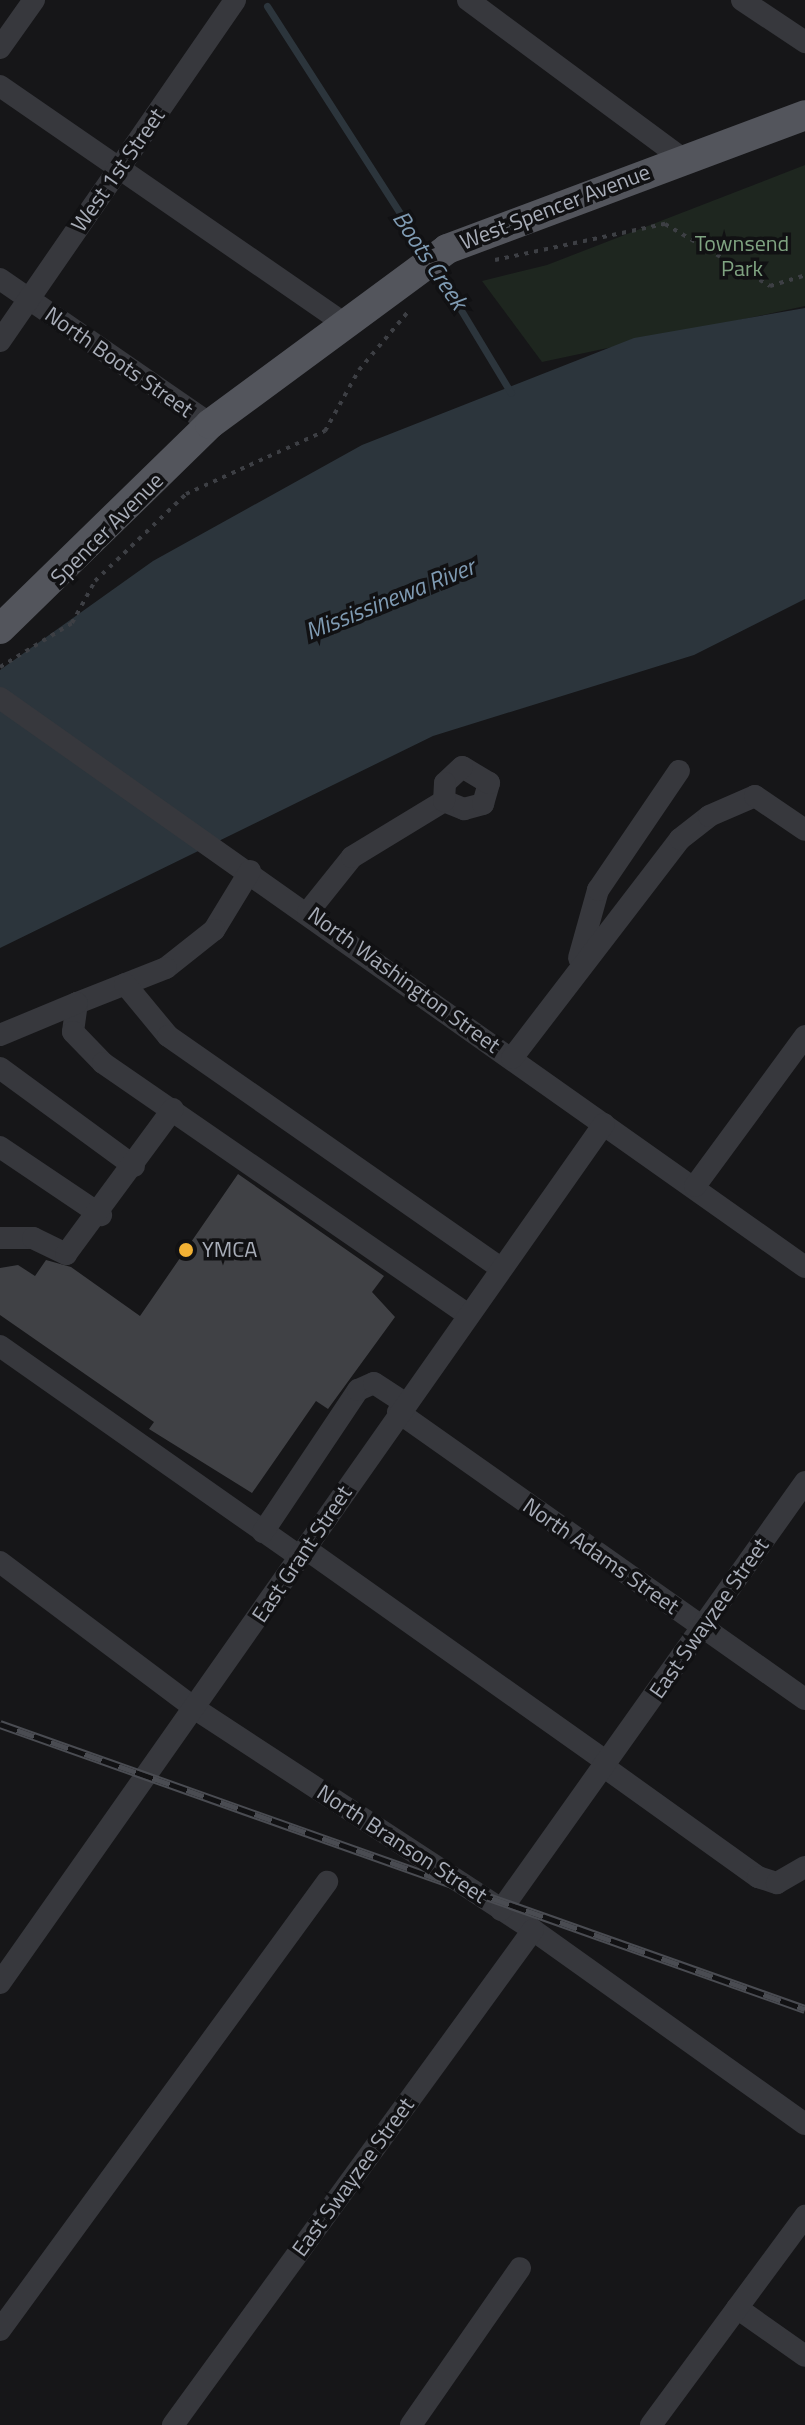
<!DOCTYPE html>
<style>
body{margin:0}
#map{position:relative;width:805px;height:2425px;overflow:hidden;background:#161618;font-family:"Titillium Web",sans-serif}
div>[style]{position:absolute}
.green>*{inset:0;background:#1e261f}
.water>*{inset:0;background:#2c353c}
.stream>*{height:7px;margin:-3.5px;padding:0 3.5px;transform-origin:3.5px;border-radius:3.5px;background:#2c353c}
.building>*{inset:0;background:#404145}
.path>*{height:4px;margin-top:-2px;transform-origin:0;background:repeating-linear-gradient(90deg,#3d3f44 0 4px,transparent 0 10px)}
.minor>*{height:22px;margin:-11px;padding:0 11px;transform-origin:11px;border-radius:11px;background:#37383d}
.major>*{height:30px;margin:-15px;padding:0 15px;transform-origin:15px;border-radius:15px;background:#53555c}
.rail>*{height:9px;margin-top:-4.5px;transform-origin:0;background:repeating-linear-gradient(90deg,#111113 0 18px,#4a4c52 0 36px);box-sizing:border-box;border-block:2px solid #4a4c52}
.dots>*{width:22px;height:22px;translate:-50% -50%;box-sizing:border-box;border:4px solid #111113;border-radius:50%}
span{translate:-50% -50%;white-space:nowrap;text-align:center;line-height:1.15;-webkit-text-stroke:7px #111113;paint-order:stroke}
.street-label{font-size:22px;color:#a8adb8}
.park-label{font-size:22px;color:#7fa381}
.poi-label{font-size:22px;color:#a8adb8}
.left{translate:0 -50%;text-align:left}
.water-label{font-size:24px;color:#7f9bb3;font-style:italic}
</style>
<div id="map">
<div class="green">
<i style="clip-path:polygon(805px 165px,805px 306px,542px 362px,482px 281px,547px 265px)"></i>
</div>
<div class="water">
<i style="clip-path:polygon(805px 308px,805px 599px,694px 655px,433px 736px,0 948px,0 670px,153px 561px,362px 445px,634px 338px)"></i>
</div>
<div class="stream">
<i style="left:267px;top:6px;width:295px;rotate:57.3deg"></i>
<i style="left:435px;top:267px;width:147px;rotate:58.9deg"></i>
</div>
<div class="building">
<i style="clip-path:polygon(238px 1174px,384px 1276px,372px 1292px,395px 1317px,328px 1409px,316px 1401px,252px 1493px,149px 1429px,154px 1422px,0 1315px,0 1268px,18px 1265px,35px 1276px,46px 1260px,71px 1267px,140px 1316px)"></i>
</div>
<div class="path">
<i style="left:495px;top:260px;width:174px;rotate:-12deg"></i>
<i style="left:665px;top:224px;width:122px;rotate:30.6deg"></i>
<i style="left:770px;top:286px;width:37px;rotate:-17deg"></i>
<i style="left:0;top:667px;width:84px;rotate:-31.4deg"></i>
<i style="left:72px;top:623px;width:48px;rotate:-61.3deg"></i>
<i style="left:95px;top:581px;width:126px;rotate:-43.7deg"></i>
<i style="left:186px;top:494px;width:153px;rotate:-24.4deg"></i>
<i style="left:325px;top:431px;width:70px;rotate:-60.9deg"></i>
<i style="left:359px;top:370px;width:75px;rotate:-49.9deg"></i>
</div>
<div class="minor">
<i style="left:468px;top:0;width:267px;rotate:36.5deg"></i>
<i style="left:742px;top:0;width:76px;rotate:33.7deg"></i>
<i style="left:0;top:48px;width:59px;rotate:-54.7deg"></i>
<i style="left:0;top:86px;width:416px;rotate:34.6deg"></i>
<i style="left:0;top:279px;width:255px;rotate:34.6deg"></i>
<i style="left:0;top:341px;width:414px;rotate:-55.4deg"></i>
<i style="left:0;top:698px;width:986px;rotate:35.25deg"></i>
<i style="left:250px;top:871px;width:69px;rotate:121.4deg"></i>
<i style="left:214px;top:930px;width:61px;rotate:141.6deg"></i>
<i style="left:166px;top:968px;width:96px;rotate:158.5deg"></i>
<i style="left:77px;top:1003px;width:29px;rotate:98deg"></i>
<i style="left:73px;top:1032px;width:43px;rotate:45.9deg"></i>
<i style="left:103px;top:1063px;width:444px;rotate:34.6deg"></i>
<i style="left:308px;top:912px;width:70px;rotate:-51.3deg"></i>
<i style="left:352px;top:857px;width:108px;rotate:-31.3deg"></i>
<i style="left:444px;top:801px;width:22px;rotate:22deg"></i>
<i style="left:464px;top:809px;width:20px;rotate:-15deg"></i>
<i style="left:483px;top:804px;width:22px;rotate:-74deg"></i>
<i style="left:489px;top:783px;width:31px;rotate:-149deg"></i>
<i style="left:462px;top:767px;width:23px;rotate:137deg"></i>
<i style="left:445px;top:783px;width:18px;rotate:93deg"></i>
<i style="left:579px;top:958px;width:71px;rotate:-74.4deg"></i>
<i style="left:598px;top:890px;width:144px;rotate:-55.8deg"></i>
<i style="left:125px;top:984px;width:67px;rotate:50.4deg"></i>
<i style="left:168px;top:1036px;width:402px;rotate:34.9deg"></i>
<i style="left:0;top:1035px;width:83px;rotate:-22.6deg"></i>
<i style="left:512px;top:1058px;width:276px;rotate:-52.5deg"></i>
<i style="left:680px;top:839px;width:37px;rotate:-38deg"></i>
<i style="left:709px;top:816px;width:50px;rotate:-23.5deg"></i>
<i style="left:755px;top:796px;width:60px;rotate:34.2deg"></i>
<i style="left:0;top:1068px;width:166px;rotate:36.2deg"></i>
<i style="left:0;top:1147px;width:122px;rotate:34deg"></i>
<i style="left:695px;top:1186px;width:186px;rotate:-53.7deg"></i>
<i style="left:0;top:1238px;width:33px"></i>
<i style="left:33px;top:1238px;width:37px;rotate:26deg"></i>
<i style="left:66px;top:1254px;width:180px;rotate:-53.6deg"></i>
<i style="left:0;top:1346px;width:367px;rotate:35.1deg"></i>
<i style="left:398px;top:1412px;width:498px;rotate:35.2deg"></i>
<i style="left:263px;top:1532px;width:171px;rotate:-56.2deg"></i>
<i style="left:358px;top:1390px;width:17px;rotate:-24deg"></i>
<i style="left:374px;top:1383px;width:37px;rotate:33deg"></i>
<i style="left:306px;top:1549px;width:369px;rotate:35.3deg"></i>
<i style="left:0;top:1562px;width:246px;rotate:36.9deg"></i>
<i style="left:197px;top:1710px;width:402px;rotate:33.2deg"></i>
<i style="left:533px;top:1930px;width:334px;rotate:35.5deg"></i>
<i style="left:603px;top:1766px;width:191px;rotate:35.6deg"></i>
<i style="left:758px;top:1877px;width:20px;rotate:18deg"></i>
<i style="left:777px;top:1883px;width:32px;rotate:-30deg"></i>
<i style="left:501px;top:1910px;width:525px;rotate:-54.61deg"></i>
<i style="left:0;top:1983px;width:1050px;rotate:-54.89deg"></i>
<i style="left:737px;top:2308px;width:83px;rotate:35.2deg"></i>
<i style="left:0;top:2330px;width:555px;rotate:-53.87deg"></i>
<i style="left:173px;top:2425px;width:612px;rotate:-53.97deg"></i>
<i style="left:411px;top:2425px;width:191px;rotate:-55.2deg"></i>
<i style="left:651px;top:2425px;width:260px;rotate:-53.6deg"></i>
</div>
<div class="major">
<i style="left:0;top:629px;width:293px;rotate:-44.3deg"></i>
<i style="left:210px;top:424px;width:295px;rotate:-36.4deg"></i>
<i style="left:447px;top:249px;width:382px;rotate:-20.5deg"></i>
</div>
<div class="rail">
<i style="left:0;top:1724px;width:854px;rotate:19.5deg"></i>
</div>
<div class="dots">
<i style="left:186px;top:1250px;background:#f2b134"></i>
</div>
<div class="street-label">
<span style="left:118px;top:170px;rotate:-55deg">West 1st Street</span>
<span style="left:555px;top:207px;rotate:-21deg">West Spencer Avenue</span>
<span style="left:119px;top:362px;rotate:35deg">North Boots Street</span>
<span style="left:107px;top:529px;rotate:-45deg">Spencer Avenue</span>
<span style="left:404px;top:980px;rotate:36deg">North Washington Street</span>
<span style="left:302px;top:1554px;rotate:-56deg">East Grant Street</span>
<span style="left:601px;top:1556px;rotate:35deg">North Adams Street</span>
<span style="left:709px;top:1618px;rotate:-55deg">East Swayzee Street</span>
<span style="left:402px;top:1844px;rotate:33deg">North Branson Street</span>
<span style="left:353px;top:2177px;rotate:-54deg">East Swayzee Street</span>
</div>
<div class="park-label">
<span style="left:742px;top:256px">Townsend<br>Park</span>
</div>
<div class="poi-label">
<span class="left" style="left:202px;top:1250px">YMCA</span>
</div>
<div class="water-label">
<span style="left:430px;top:260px;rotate:56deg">Boots Creek</span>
<span style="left:390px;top:599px;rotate:-22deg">Mississinewa River</span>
</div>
</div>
